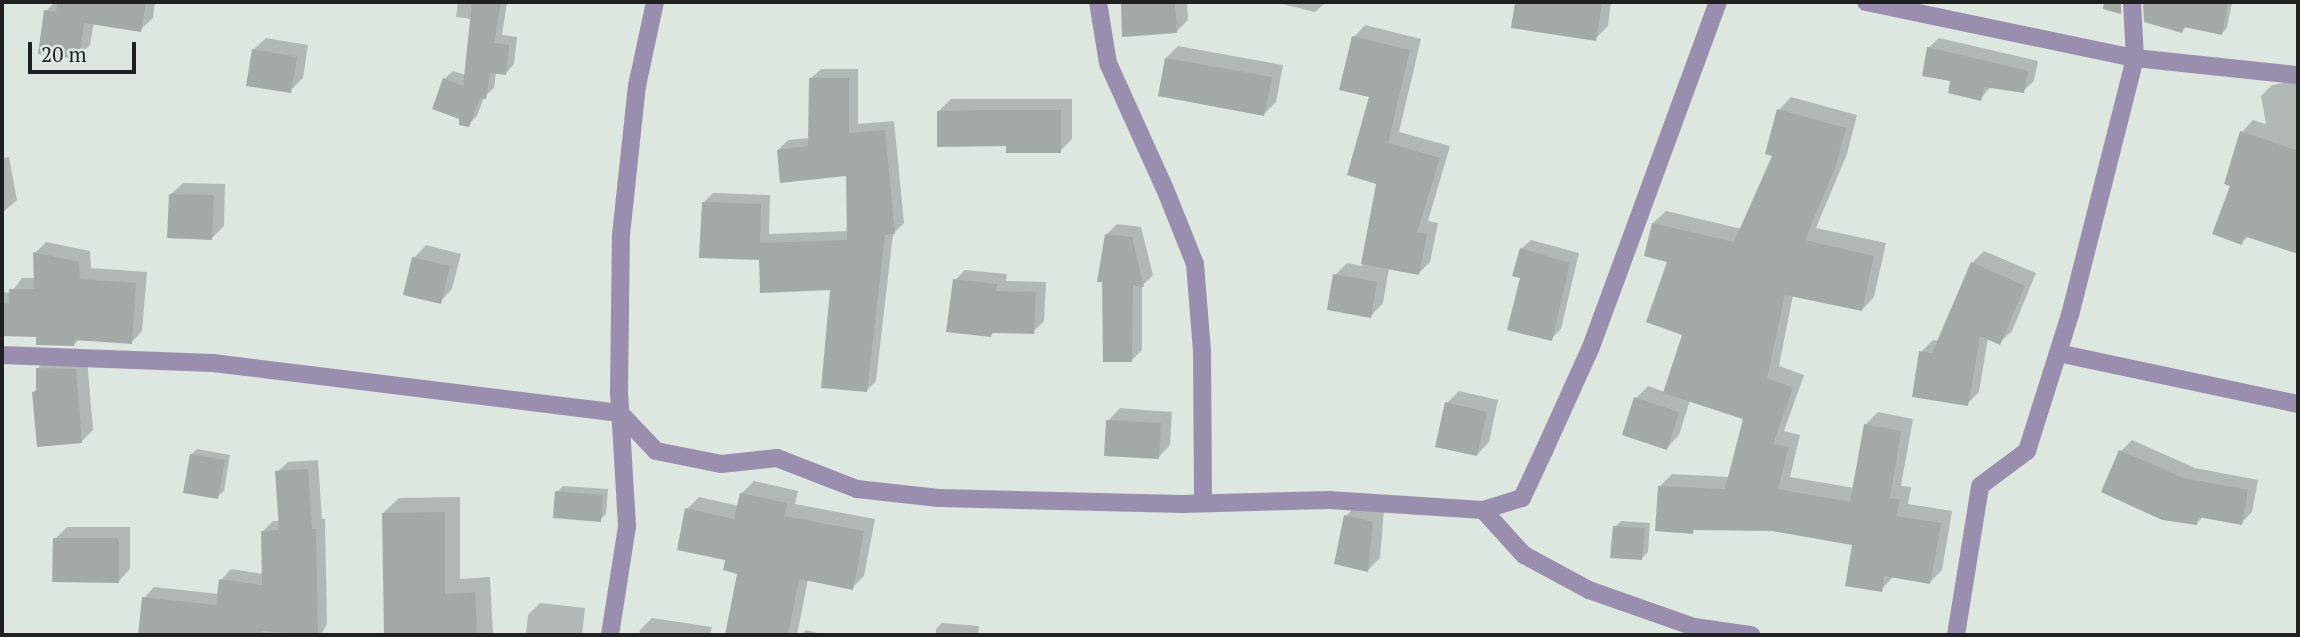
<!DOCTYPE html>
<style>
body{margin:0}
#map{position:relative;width:2300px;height:637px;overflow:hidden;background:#dee6e0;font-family:"PT Serif",serif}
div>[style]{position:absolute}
.shadow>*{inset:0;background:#0003}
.building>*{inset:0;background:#a3aaa5}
.minor>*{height:18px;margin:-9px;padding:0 9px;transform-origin:9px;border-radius:9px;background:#9a8eae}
span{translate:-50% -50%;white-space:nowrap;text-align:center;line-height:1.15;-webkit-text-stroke:5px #dee6e0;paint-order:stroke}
.frame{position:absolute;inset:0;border:4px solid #1e211f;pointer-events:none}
.scale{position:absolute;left:28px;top:42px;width:108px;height:32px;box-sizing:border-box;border:4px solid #1e211f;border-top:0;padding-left:9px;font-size:21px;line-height:24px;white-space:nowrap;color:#1e211f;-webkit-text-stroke:5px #dee6e0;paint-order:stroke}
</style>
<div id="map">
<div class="shadow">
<i style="clip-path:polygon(55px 2px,97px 4px,90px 45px,78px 57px,46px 11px)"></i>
<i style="clip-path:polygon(105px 2px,155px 2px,153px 18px,140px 30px,101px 24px)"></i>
<i style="clip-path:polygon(458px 2px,507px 2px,502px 35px,517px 37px,514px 64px,506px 73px,496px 72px,494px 88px,484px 97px,477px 116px,468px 125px,461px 117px,444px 79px,453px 71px,466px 75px,472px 19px,456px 17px)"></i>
<i style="clip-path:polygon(1125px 2px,1187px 2px,1188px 20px,1176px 32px,1123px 4px)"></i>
<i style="clip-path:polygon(1275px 2px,1326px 2px,1315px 12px)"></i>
<i style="clip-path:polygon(1517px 2px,1611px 2px,1608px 26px,1595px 39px,1513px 26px)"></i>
<i style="clip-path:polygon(2159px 2px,2232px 2px,2227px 28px,2221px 34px,2187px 26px,2182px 31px,2152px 22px)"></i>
<i style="clip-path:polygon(1365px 25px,1421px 39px,1399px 132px,1450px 146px,1428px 221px,1438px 223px,1430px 262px,1419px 273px,1389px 268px,1383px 303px,1371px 316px,1335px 275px,1347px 263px,1362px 266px,1378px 182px,1371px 96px,1354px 37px)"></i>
<i style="clip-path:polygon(266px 38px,308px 45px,303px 78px,290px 91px,253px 50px)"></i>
<i style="clip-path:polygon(1939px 38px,2038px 61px,2034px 81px,2023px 91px,1991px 86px,1980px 100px,1928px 48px)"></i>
<i style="clip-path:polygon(1178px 46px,1283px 65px,1276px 102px,1264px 114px,1166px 58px)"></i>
<i style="clip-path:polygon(821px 69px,858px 69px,858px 124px,894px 121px,904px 223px,893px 234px,876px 381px,866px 391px,832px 288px,761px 256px,703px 203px,713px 193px,770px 195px,769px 234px,848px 231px,848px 174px,778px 150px,788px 140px,810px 138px,810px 79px)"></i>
<i style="clip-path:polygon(2298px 80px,2298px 252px,2249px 236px,2241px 243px,2233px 185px,2242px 132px,2253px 120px,2266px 124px,2261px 96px,2272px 85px)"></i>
<i style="clip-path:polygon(1791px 97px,1857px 115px,1847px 154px,1816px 228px,1886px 243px,1874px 297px,1862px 310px,1793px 295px,1779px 366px,1804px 375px,1784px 431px,1800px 435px,1790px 477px,1854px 488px,1865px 425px,1878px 412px,1913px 419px,1901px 486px,1911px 487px,1908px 504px,1952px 511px,1942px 570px,1930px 582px,1894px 576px,1881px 590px,1854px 544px,1772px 529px,1695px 529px,1692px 532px,1660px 486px,1672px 474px,1730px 477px,1745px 418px,1690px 400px,1679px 435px,1667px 448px,1636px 398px,1648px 386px,1665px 392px,1684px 334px,1670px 261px,1653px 223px,1666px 211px,1742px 229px,1774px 155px,1779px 110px)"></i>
<i style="clip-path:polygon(951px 99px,1072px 99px,1072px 139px,1060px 151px,1007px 144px,939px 111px)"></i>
<i style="clip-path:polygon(9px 157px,17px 200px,2px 213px,2px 158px)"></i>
<i style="clip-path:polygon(183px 183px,225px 184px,224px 226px,212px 238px,170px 195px)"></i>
<i style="clip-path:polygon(1117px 224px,1141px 227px,1153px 275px,1142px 286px,1142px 350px,1132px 360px,1106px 235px)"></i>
<i style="clip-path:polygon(1531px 240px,1579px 253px,1561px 329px,1551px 339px,1522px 277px,1521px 249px)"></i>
<i style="clip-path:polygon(46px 242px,90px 251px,91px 268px,147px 272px,142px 331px,131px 343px,79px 339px,74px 345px,38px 335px,2px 334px,2px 292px,11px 293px,22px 278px,35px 278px,35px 253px)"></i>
<i style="clip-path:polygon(426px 245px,461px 254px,452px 289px,440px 302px,414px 258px)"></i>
<i style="clip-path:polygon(1984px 251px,2036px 273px,2012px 331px,1999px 343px,1988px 338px,1979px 392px,1967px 404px,1921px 352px,1933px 340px,1939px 341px,1972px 263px)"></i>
<i style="clip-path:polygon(965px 270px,1007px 274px,1006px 281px,1046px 282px,1044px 321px,1033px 332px,995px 331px,991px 335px,955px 280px)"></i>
<i style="clip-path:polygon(50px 357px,87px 358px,93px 430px,82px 441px,34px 392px,38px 388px,38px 368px)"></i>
<i style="clip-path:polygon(1459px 391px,1498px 400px,1489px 442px,1477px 455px,1447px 403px)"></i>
<i style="clip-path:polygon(1120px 408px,1172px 412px,1170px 445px,1158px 458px,1108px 421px)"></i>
<i style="clip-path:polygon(2132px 440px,2195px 468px,2258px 480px,2252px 512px,2241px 523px,2204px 516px,2196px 524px,2103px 491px,2121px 451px)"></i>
<i style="clip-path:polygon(197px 449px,230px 455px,224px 491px,217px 497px,191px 455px)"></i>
<i style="clip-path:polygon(318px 460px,322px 519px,325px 519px,327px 624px,321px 635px,140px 635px,144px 598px,154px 587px,219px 594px,221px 580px,231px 569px,264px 574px,263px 531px,273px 521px,280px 521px,277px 472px,288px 462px)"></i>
<i style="clip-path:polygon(754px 481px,798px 491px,795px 504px,875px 519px,864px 576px,852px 588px,808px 579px,797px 635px,727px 635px,739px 572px,687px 509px,699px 497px,739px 506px,741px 494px)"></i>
<i style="clip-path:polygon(563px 486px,608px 489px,606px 514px,600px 520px,557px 492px)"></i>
<i style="clip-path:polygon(460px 497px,460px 579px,490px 577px,493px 635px,387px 635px,383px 513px,399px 498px)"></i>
<i style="clip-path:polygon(1358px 504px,1384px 510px,1380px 558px,1368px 570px,1346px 516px)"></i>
<i style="clip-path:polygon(1621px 521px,1650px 523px,1648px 552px,1642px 558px,1615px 527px)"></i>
<i style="clip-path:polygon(67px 527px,130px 527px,130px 569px,118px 582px,55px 539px)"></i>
<i style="clip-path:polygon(540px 603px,585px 608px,582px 635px,526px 635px,528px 615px)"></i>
<i style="clip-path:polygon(652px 618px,712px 627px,710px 635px,639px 635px,640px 630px)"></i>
<i style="clip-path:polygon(942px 623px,979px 626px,978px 635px,936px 635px,936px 629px)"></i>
<i style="clip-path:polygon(806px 630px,825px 635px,801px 635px)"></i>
</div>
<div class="building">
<i style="clip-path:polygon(57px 2px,146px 2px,141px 32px,84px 23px,79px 59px,38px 54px,44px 10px,56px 12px)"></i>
<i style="clip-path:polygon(472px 2px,501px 2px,494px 43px,509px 45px,506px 75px,490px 73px,486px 99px,480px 98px,469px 127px,459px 125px,459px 119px,432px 109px,443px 78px,463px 86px)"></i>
<i style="clip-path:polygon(1175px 2px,1177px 33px,1122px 37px,1121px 3px)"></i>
<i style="clip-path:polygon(1515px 2px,1602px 2px,1596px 41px,1511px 28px)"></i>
<i style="clip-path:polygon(2104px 2px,2121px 2px,2121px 14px,2103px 9px)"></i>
<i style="clip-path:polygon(2143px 2px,2228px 2px,2222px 35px,2184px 27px,2182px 33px,2144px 22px)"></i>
<i style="clip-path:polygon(1352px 36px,1410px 50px,1388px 143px,1440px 158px,1417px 232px,1427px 234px,1419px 275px,1361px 264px,1376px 184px,1347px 175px,1369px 97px,1339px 90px)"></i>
<i style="clip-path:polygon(1927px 47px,2028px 71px,2024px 93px,1984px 87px,1981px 101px,1948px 93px,1950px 81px,1922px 76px)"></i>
<i style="clip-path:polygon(252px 49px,297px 57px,291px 93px,246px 86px)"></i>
<i style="clip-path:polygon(1165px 58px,1272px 77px,1264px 116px,1158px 96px)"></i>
<i style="clip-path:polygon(809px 78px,849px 78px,849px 133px,885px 130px,895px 234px,885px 235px,867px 392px,821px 388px,830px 290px,760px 293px,759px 258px,759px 260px,699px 258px,702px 202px,761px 204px,760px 243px,847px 240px,846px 176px,780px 183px,777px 150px,808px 146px)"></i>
<i style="clip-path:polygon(1777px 109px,1846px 128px,1835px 168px,1805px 240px,1874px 256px,1862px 311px,1785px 295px,1767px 378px,1793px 388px,1773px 444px,1789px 447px,1778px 489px,1850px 502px,1864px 424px,1901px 431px,1890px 498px,1900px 500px,1896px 516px,1941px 523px,1930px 584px,1884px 576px,1882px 592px,1845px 586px,1852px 545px,1772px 531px,1693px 530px,1693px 534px,1655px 531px,1658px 486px,1725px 489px,1743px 419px,1663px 393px,1682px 335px,1646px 322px,1667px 262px,1644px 256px,1652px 223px,1734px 242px,1772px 156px,1765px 154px)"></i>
<i style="clip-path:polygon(986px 110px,1061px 110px,1061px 153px,1006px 153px,1006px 146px,937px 147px,937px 111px)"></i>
<i style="clip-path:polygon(2240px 131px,2298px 151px,2298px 254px,2244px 236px,2242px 245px,2212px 234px,2230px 186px,2224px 184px)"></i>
<i style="clip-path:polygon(169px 194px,214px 195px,212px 240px,167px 238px)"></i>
<i style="clip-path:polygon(1105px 234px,1132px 237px,1144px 287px,1133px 285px,1132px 362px,1103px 362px,1102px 282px,1097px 282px)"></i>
<i style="clip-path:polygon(1520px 248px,1570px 263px,1552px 341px,1507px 330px,1520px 278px,1512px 276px)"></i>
<i style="clip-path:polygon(33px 252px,79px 262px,80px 279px,136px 283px,132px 344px,74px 340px,74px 346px,36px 345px,36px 337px,2px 336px,2px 303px,9px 304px,9px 289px,34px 289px)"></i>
<i style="clip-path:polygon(412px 257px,450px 266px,441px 304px,403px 295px)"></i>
<i style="clip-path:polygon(1971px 262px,2025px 286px,2000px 345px,1980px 336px,1968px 406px,1912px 397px,1919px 351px,1932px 353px)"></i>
<i style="clip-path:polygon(1333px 274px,1377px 282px,1371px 318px,1327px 310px)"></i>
<i style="clip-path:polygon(953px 279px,997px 284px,996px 291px,1036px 292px,1034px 334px,992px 333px,991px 337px,946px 332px)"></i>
<i style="clip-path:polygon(36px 368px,76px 369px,82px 443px,37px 447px,32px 392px,36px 391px)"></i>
<i style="clip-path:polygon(1634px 397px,1679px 412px,1667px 450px,1622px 435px)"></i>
<i style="clip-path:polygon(1445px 402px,1487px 412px,1477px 456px,1435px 447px)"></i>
<i style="clip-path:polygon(1106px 420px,1161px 423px,1159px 459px,1104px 456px)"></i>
<i style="clip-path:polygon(2119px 450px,2184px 478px,2248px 490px,2242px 525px,2198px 517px,2197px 525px,2162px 520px,2101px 492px)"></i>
<i style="clip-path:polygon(190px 454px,225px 460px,218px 499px,183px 493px)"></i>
<i style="clip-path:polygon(308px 469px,312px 529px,316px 529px,318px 635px,262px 631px,262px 635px,138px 635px,142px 597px,216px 605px,219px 579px,262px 585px,261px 531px,279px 530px,275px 471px)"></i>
<i style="clip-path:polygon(555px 491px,603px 495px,601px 522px,553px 518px)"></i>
<i style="clip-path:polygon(740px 493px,787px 503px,784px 516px,864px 531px,853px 590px,799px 579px,788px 635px,725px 635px,737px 574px,723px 570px,725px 560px,677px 550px,685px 508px,734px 519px)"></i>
<i style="clip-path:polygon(445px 512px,445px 594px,475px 592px,477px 635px,384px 635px,382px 513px)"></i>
<i style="clip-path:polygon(1344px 515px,1373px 522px,1368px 572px,1334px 564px)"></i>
<i style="clip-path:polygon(1613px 526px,1645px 528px,1642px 560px,1610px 558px)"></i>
<i style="clip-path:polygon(53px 538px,119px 538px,119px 583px,52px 582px)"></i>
</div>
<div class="minor">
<i style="left:1098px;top:2px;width:62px;rotate:80.7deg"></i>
<i style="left:1108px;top:63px;width:138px;rotate:65.7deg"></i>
<i style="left:1165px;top:189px;width:81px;rotate:68.2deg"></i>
<i style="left:1195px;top:264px;width:87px;rotate:85.4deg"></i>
<i style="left:1202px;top:351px;width:152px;rotate:89.6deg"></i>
<i style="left:1866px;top:2px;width:275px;rotate:11.8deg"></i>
<i style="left:2135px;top:58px;width:164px;rotate:6deg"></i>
<i style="left:2058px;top:353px;width:245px;rotate:12deg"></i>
<i style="left:2px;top:355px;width:211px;rotate:2.2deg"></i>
<i style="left:213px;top:363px;width:410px;rotate:7deg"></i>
<i style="left:620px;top:413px;width:52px;rotate:46.5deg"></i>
<i style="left:656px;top:451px;width:66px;rotate:11.3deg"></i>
<i style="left:721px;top:464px;width:56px;rotate:-6.1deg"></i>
<i style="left:777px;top:458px;width:86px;rotate:21.2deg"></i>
<i style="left:857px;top:489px;width:82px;rotate:6.3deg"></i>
<i style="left:939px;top:498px;width:244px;rotate:1.4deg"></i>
<i style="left:1183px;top:504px;width:146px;rotate:-1.6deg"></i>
<i style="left:1329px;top:500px;width:154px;rotate:3.7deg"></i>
<i style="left:1483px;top:510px;width:41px;rotate:-17.1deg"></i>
<i style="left:1522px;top:498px;width:52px;rotate:-64.9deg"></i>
<i style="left:1544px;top:451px;width:114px;rotate:-65.7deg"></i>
<i style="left:1591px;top:347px;width:368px;rotate:-69.8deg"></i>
<i style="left:1483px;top:510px;width:61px;rotate:47.7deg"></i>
<i style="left:1524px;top:555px;width:74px;rotate:28.3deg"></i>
<i style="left:1589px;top:590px;width:111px;rotate:19.4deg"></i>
<i style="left:1694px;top:627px;width:58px;rotate:8deg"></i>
<i style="left:610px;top:635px;width:110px;rotate:-81.1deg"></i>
<i style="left:627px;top:526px;width:133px;rotate:-93.4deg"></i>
<i style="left:619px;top:393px;width:158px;rotate:-89.3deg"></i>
<i style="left:621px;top:235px;width:150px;rotate:-83.9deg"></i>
<i style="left:637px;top:86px;width:86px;rotate:-77.9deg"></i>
<i style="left:1956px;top:635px;width:151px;rotate:-80.8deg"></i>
<i style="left:1980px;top:486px;width:59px;rotate:-36.7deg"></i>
<i style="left:2027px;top:451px;width:143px;rotate:-72.5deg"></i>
<i style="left:2070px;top:315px;width:265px;rotate:-75.8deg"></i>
<i style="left:2135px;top:58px;width:56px;rotate:-93.1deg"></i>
</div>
<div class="frame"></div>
<div class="scale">20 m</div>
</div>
